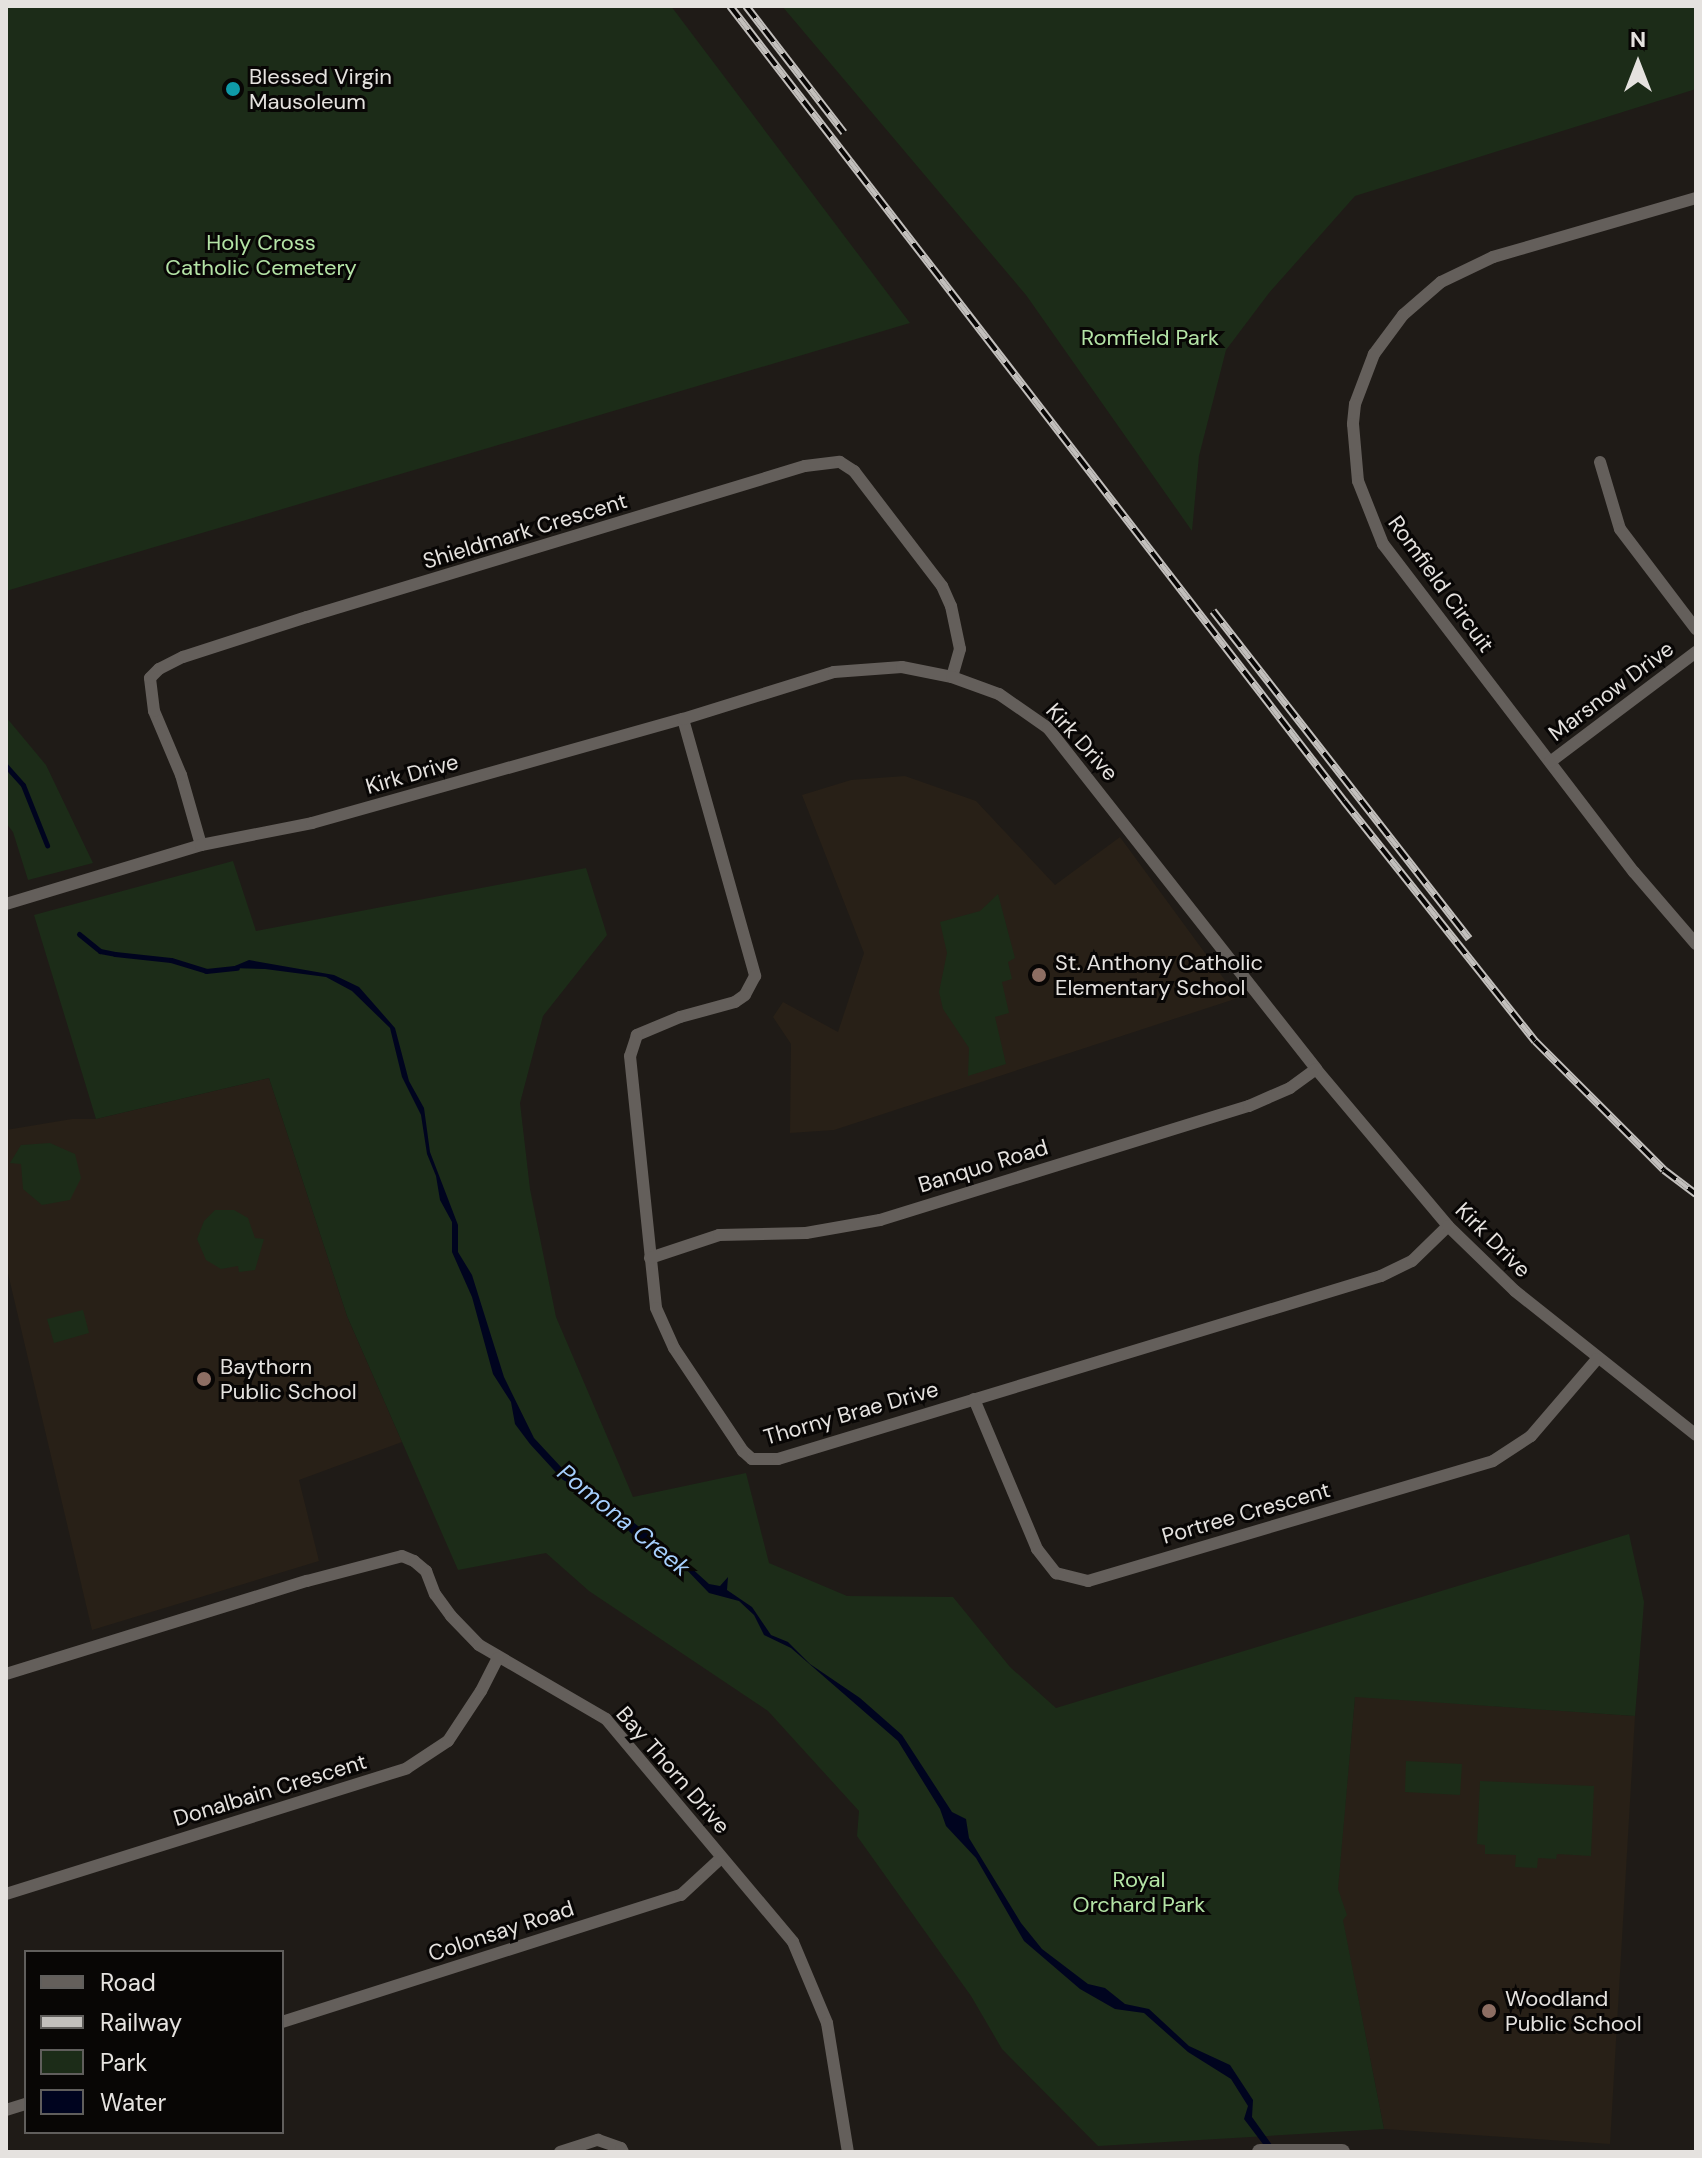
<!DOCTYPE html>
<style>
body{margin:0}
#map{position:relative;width:1702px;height:2158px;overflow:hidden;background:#1f1b17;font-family:"DM Sans",sans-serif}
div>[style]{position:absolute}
.built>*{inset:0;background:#282017}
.green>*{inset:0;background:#1c2c18}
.water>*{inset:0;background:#00041f}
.stream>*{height:5px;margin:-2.5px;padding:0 2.5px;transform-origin:2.5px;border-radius:2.5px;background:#00041f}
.minor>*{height:12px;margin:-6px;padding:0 6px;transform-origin:6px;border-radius:6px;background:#645f5b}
.tertiary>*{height:16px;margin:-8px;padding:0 8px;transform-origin:8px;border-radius:8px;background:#645f5b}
.rail>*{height:8px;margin-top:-4px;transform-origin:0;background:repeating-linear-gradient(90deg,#080605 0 15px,#c2bfbc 0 30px);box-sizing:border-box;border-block:2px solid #c2bfbc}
.dots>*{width:22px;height:22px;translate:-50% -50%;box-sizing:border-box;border:4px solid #080605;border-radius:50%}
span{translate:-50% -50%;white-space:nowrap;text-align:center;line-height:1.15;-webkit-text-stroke:6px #080605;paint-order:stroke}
.poi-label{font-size:22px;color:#e5e2df}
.left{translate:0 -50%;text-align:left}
.park-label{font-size:22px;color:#b4e4a6}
.street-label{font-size:22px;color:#e5e2df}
.water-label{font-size:24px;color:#a6cffd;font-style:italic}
.frame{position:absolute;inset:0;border:8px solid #e5e2df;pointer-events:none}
.legend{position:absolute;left:24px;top:1950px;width:260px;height:184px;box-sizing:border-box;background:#080605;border:2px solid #605e5c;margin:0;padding:10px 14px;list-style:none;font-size:24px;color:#e5e2df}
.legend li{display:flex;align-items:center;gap:16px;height:40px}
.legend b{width:40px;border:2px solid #605e5c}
.north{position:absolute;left:1598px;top:24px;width:80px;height:80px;-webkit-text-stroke:6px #080605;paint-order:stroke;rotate:0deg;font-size:22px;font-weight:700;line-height:32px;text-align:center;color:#e5e2df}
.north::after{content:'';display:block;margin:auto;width:28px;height:36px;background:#e5e2df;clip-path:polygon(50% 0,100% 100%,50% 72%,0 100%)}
</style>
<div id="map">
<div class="built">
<i style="clip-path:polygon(905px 776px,976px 801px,1055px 885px,1120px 837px,1238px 998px,834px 1130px,790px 1133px,791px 1044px,773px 1017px,783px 1002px,838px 1032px,864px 953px,802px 795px,851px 780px)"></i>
<i style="clip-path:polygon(269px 1078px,347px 1316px,402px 1442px,299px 1480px,319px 1561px,92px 1630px,6px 1265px,6px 1130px,72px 1119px,96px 1119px)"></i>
<i style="clip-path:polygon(1355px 1696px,1635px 1716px,1610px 2144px,1384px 2129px,1337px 1893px)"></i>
</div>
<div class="green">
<i style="clip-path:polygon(6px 6px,671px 6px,910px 323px,6px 591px)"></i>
<i style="clip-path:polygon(782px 6px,1696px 6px,1696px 89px,1355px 196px,1269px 293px,1226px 350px,1199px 456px,1192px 531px,1026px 295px)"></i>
<i style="clip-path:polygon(6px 717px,46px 765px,93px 863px,28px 880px,13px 832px,6px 823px)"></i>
<i style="clip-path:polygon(233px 861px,256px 931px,586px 868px,607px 935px,543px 1016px,520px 1103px,530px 1189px,556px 1317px,633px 1497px,746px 1473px,769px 1563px,847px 1596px,953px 1597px,1010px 1667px,1056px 1708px,1629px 1534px,1644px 1602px,1635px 1716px,1355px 1697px,1338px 1889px,1347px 1915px,1343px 1920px,1384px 2129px,1098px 2146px,1002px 2049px,971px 1996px,857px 1836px,859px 1811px,768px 1711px,589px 1591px,546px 1553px,458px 1570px,347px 1316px,269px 1078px,96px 1119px,34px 915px)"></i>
<i style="clip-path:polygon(998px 894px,1015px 958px,1008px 962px,1012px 979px,1002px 982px,1009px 1013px,995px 1017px,1006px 1064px,968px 1076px,969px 1048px,943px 1009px,939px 992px,947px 953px,940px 922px,980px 911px)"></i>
<i style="clip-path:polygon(50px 1143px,75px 1154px,81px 1178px,70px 1200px,42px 1205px,23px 1189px,21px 1164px,10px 1163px,21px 1145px)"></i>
<i style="clip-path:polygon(215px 1210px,234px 1210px,248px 1218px,255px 1238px,264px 1239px,255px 1270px,239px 1272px,238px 1266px,221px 1269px,206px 1260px,197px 1239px,204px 1221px)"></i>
<i style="clip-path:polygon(83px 1310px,89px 1333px,54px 1343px,47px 1319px)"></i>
<i style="clip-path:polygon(1406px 1761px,1462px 1764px,1460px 1795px,1405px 1792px)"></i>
<i style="clip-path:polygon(1480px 1781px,1594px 1786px,1591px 1856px,1557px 1854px,1556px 1859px,1538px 1858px,1537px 1868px,1515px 1867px,1516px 1855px,1485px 1854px,1485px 1845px,1477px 1844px)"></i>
</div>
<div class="water">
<i style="clip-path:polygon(249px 960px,334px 975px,359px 987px,395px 1028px,409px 1081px,424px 1108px,430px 1152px,458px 1225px,458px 1252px,472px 1275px,504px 1377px,534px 1438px,574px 1481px,593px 1490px,648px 1534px,656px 1545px,676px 1554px,709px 1584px,720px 1586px,728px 1577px,727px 1590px,752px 1607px,771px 1635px,788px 1642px,810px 1664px,860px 1698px,902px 1735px,952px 1812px,966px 1819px,969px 1838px,1021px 1923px,1042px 1949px,1088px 1984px,1105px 1988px,1125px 2004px,1149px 2009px,1189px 2046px,1230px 2065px,1253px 2100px,1252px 2117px,1277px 2152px,1269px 2152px,1244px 2119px,1248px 2106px,1231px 2079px,1188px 2052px,1144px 2013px,1115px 2009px,1080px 1989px,1024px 1941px,976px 1858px,946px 1826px,940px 1809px,898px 1741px,791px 1648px,764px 1635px,754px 1615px,739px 1601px,709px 1593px,684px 1567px,642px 1544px,591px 1494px,563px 1480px,530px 1444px,515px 1424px,511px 1402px,493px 1374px,472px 1297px,452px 1252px,452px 1222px,440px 1200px,436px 1176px,427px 1154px,421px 1115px,402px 1077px,390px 1028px,352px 991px,326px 977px,265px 969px,230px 968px)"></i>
</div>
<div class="stream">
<i style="left:6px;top:766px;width:25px;rotate:48deg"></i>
<i style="left:23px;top:785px;width:65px;rotate:68.2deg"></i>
<i style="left:79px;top:934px;width:27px;rotate:39deg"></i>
<i style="left:100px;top:951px;width:15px;rotate:11deg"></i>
<i style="left:115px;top:954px;width:56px;rotate:6.1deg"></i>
<i style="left:171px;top:960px;width:37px;rotate:17deg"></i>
<i style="left:206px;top:971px;width:31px;rotate:-6deg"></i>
</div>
<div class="minor">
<i style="left:1696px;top:198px;width:211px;rotate:163.8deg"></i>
<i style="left:1493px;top:257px;width:58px;rotate:154.3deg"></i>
<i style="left:1441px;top:282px;width:50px;rotate:139deg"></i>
<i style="left:1403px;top:315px;width:49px;rotate:126.6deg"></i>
<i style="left:1374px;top:354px;width:53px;rotate:110.8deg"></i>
<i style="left:1355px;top:404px;width:20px;rotate:96deg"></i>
<i style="left:1353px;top:424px;width:57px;rotate:85deg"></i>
<i style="left:1358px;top:481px;width:68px;rotate:68.4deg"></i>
<i style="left:1383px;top:544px;width:413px;rotate:52.6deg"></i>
<i style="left:1634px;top:872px;width:95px;rotate:49.3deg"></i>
<i style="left:1600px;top:462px;width:70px;rotate:73.4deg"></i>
<i style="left:1620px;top:529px;width:126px;rotate:52.8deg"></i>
<i style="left:683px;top:719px;width:267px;rotate:74.3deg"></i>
<i style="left:755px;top:976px;width:21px;rotate:118deg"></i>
<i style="left:745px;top:995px;width:12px;rotate:145deg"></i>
<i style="left:735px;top:1002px;width:57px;rotate:164.7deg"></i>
<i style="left:680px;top:1017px;width:47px;rotate:157.3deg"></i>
<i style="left:637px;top:1035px;width:22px;rotate:108deg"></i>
<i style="left:630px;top:1056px;width:253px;rotate:84.1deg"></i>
<i style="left:656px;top:1308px;width:44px;rotate:65.8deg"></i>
<i style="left:674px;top:1348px;width:124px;rotate:56.2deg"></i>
<i style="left:743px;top:1451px;width:12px;rotate:42deg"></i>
<i style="left:752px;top:1459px;width:26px"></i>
<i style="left:778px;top:1459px;width:630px;rotate:-16.88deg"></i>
<i style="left:1381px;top:1276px;width:34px;rotate:-26deg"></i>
<i style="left:1412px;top:1261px;width:50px;rotate:-44.2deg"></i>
<i style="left:1550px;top:762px;width:183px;rotate:-37deg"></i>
<i style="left:201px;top:845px;width:73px;rotate:-105.9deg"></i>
<i style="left:181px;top:775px;width:69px;rotate:-112.9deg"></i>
<i style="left:154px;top:711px;width:33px;rotate:-97deg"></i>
<i style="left:150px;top:678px;width:13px;rotate:-45deg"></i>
<i style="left:159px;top:669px;width:27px;rotate:-27deg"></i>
<i style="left:183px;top:657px;width:130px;rotate:-17.9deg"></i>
<i style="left:307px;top:617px;width:520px;rotate:-16.87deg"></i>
<i style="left:805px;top:466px;width:35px;rotate:-7deg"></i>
<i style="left:840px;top:462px;width:17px;rotate:33deg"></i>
<i style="left:854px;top:471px;width:145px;rotate:52.6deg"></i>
<i style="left:942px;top:586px;width:22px;rotate:66deg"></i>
<i style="left:951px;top:606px;width:44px;rotate:78.2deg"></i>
<i style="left:960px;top:649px;width:29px;rotate:106deg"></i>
<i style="left:6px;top:904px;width:204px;rotate:-16.8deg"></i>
<i style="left:201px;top:845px;width:113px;rotate:-11.2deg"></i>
<i style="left:312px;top:823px;width:385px;rotate:-15.7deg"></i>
<i style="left:683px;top:719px;width:158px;rotate:-17.3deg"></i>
<i style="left:834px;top:672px;width:68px;rotate:-4.2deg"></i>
<i style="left:902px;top:667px;width:51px;rotate:11.3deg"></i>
<i style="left:952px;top:677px;width:50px;rotate:19.9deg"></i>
<i style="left:999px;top:694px;width:60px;rotate:34.8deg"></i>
<i style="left:1048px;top:728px;width:434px;rotate:51.8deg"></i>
<i style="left:1316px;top:1069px;width:205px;rotate:49.9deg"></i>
<i style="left:1448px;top:1226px;width:93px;rotate:44.1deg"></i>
<i style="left:1515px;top:1291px;width:231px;rotate:38.5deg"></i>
<i style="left:650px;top:1258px;width:73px;rotate:-18.4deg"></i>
<i style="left:719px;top:1235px;width:87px;rotate:-1.3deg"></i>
<i style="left:806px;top:1233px;width:75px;rotate:-10deg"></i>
<i style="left:880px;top:1220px;width:386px;rotate:-17.2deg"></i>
<i style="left:1249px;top:1106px;width:45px;rotate:-23.7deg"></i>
<i style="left:1290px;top:1088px;width:32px;rotate:-36deg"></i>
<i style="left:974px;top:1399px;width:163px;rotate:67.2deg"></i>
<i style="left:1037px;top:1549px;width:31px;rotate:52deg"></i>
<i style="left:1056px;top:1573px;width:33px;rotate:14deg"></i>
<i style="left:1088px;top:1581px;width:422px;rotate:-16.5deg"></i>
<i style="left:1493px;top:1461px;width:45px;rotate:-33.3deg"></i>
<i style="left:1531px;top:1436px;width:101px;rotate:-49.4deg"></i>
<i style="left:6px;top:1674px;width:315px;rotate:-17.2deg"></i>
<i style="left:307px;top:1581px;width:98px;rotate:-14.7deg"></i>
<i style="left:402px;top:1556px;width:13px;rotate:23deg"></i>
<i style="left:414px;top:1561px;width:16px;rotate:40deg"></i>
<i style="left:426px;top:1571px;width:25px;rotate:69deg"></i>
<i style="left:435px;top:1594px;width:27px;rotate:54deg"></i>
<i style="left:451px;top:1616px;width:40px;rotate:46deg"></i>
<i style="left:479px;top:1645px;width:147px;rotate:30.2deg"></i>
<i style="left:606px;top:1719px;width:291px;rotate:50deg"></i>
<i style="left:793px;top:1942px;width:88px;rotate:67.2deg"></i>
<i style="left:827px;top:2023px;width:131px;rotate:80.8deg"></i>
<i style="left:6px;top:1894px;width:420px;rotate:-17.4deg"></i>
<i style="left:407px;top:1768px;width:49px;rotate:-33.4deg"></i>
<i style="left:448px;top:1741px;width:60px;rotate:-56.6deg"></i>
<i style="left:481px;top:1691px;width:37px;rotate:-63deg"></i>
<i style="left:282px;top:2022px;width:419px;rotate:-17.7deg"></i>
<i style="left:681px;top:1895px;width:54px;rotate:-42.8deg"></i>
<i style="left:6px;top:2110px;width:21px;rotate:-17deg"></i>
<i style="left:560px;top:2152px;width:40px;rotate:-18deg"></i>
<i style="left:598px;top:2140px;width:24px;rotate:19deg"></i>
<i style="left:621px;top:2148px;width:4px;rotate:63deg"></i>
</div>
<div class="tertiary">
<i style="left:1260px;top:2152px;width:82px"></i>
</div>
<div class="rail">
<i style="left:730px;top:6px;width:1005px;rotate:52.32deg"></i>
<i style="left:1344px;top:801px;width:307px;rotate:51.5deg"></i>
<i style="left:1535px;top:1041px;width:182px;rotate:45deg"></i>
<i style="left:1664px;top:1170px;width:40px;rotate:37deg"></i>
<i style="left:746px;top:6px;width:160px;rotate:52.3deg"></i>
<i style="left:1213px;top:611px;width:416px;rotate:52deg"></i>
</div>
<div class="dots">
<i style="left:233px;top:89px;background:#0f9aa8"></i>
<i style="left:1039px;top:975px;background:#8d6e63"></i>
<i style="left:204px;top:1379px;background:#8d6e63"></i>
<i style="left:1489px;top:2011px;background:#8d6e63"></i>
</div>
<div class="poi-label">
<span class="left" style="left:249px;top:89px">Blessed Virgin<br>Mausoleum</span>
<span class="left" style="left:1055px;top:975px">St. Anthony Catholic<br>Elementary School</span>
<span class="left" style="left:220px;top:1379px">Baythorn<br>Public School</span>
<span class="left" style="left:1505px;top:2011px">Woodland<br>Public School</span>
</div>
<div class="park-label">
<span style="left:261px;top:255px">Holy Cross<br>Catholic Cemetery</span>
<span style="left:1150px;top:338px">Romfield Park</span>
<span style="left:1139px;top:1892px">Royal<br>Orchard Park</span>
</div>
<div class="street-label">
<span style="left:525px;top:531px;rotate:-17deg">Shieldmark Crescent</span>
<span style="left:1441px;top:584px;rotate:54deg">Romfield Circuit</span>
<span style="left:1611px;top:691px;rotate:-37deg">Marsnow Drive</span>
<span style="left:1082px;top:742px;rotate:48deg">Kirk Drive</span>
<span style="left:412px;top:774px;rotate:-16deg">Kirk Drive</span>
<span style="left:983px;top:1166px;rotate:-17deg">Banquo Road</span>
<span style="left:1493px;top:1240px;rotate:45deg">Kirk Drive</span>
<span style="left:851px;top:1413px;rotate:-16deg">Thorny Brae Drive</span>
<span style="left:1246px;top:1513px;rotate:-16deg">Portree Crescent</span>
<span style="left:673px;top:1770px;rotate:49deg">Bay Thorn Drive</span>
<span style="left:270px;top:1790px;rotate:-17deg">Donalbain Crescent</span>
<span style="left:501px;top:1931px;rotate:-18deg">Colonsay Road</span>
</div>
<div class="water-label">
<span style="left:624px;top:1520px;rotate:39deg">Pomona Creek</span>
</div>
<div class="frame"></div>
<ul class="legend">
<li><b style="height:10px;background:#645f5b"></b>Road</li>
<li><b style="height:10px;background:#c2bfbc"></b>Railway</li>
<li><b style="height:22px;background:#1c2c18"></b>Park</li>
<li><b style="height:22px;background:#00041f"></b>Water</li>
</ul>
<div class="north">N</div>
</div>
